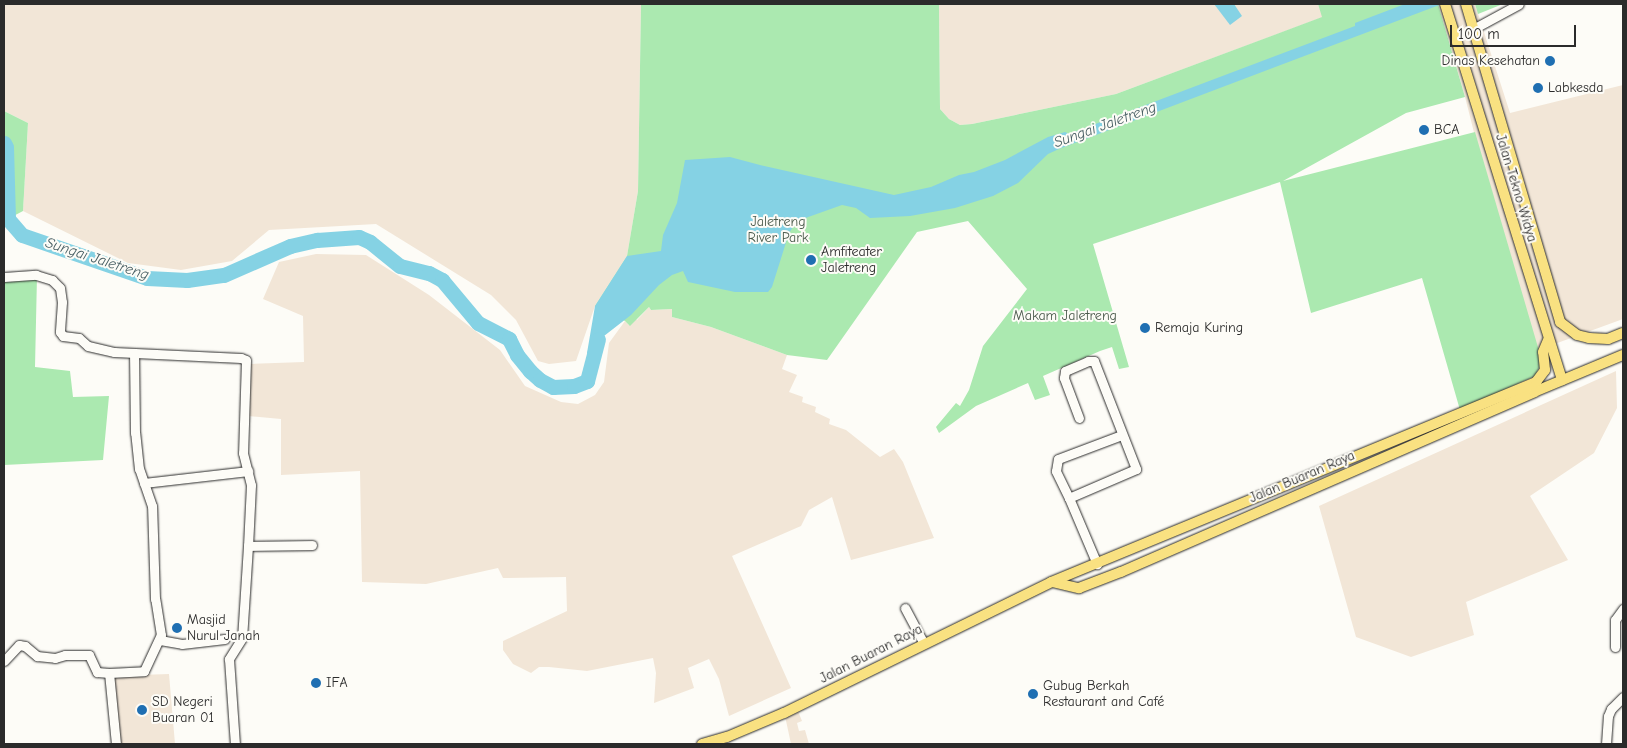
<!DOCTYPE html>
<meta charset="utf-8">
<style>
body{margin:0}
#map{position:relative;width:1627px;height:748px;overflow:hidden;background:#fdfcf7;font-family:"Comic Neue",sans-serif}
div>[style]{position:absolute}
.built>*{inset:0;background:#f2e6d7}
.green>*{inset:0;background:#abe9b0}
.water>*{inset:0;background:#85d2e4}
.river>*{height:15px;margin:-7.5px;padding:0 7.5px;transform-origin:7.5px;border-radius:7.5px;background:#85d2e4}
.roads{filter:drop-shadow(0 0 1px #2b2b2b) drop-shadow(0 0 1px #2b2b2b)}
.minor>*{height:9px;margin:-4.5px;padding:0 4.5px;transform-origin:4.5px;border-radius:4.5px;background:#fdfcf7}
.major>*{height:10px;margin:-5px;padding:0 5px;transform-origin:5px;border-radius:5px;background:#f9e181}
.dots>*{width:14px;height:14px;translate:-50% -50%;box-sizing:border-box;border:2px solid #fdfcf7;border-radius:50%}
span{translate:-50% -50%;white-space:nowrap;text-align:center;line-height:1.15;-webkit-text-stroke:4px #fdfcf7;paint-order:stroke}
.poi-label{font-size:14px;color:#2b2b2b}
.right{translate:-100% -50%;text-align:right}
.left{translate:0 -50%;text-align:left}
.street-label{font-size:14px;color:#2b2b2b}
.park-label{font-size:14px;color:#4b5a4c}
.water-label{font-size:15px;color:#465d62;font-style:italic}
.frame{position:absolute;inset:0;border:5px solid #2b2b2b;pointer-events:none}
.scale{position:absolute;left:1450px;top:25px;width:126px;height:22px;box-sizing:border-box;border:2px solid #2b2b2b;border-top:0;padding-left:6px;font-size:15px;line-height:18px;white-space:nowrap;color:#2b2b2b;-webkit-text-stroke:4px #fdfcf7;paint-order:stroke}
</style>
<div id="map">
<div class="built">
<i style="clip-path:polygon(4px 4px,641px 4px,638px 191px,627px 256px,595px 306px,576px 361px,549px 364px,538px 361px,516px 320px,491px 295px,376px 224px,269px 230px,232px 261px,181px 270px,128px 263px,23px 211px,28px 123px,4px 111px)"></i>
<i style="clip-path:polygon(939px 4px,1318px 4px,1323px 17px,1116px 94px,972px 124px,960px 125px,949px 119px,940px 109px)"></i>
<i style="clip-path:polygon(1438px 4px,1475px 4px,1510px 113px,1623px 85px,1623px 319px,1530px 353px,1465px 97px)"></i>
<i style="clip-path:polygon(316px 254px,366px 255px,429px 295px,500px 350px,525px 386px,561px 402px,578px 404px,595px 395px,604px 382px,609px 343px,625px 321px,629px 325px,636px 319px,637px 320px,649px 307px,651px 310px,672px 309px,672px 317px,711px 327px,787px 355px,782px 369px,797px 375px,789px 392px,803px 397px,802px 402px,816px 407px,815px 412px,830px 419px,829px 424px,846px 430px,880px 457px,894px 449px,903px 462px,934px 538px,851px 560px,832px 497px,809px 510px,801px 526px,732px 556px,791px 688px,729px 716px,719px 679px,709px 659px,688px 668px,694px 688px,654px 703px,656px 673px,653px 658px,587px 671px,549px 667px,539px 667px,531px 673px,513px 664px,503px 650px,503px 641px,567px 611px,566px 577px,503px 578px,498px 568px,426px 584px,362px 582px,360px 471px,281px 475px,281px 419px,248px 416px,250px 364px,304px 362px,303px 316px,263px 299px,279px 262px)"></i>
<i style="clip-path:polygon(1616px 371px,1617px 408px,1594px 453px,1530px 496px,1568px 560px,1466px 602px,1474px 635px,1411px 657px,1356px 637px,1319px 506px)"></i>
<i style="clip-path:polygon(169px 674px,175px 744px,114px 744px,109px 676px)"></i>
<i style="clip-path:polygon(798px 711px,802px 721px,797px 723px,799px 731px,805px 730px,809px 744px,791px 744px,785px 716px)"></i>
</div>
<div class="green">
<i style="clip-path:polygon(641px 4px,939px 4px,940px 109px,949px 119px,960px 125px,972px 124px,1116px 94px,1322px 17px,1318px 4px,1438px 4px,1465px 97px,1406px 113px,1283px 181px,1475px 132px,1542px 361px,1535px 376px,1460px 410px,1422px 278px,1311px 313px,1280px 182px,1093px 244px,1129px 367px,1119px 369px,1112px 347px,1100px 351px,1043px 376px,1050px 395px,1035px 400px,1028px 383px,976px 406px,939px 433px,936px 427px,956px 403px,960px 406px,969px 390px,983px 346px,1027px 289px,968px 221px,917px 232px,827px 360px,787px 355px,711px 327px,672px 317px,672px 309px,651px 310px,649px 307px,630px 326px,625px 321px,595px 306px,627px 256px,638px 191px)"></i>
<i style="clip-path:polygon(1475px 4px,1503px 4px,1478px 14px)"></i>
<i style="clip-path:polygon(4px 111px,28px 123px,23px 211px,4px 221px)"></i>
<i style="clip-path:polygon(37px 276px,35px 367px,70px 371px,73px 397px,109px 396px,103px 460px,4px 465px,4px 281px)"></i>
</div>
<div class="water">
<i style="clip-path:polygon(1214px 4px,1234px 4px,1242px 16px,1230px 25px)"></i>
<i style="clip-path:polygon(1405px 4px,1442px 4px,1059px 149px,1048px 154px,1018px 183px,993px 196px,955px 208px,910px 216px,870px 218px,856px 208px,842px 205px,797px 221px,789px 233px,772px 287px,768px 292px,735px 292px,688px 282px,683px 271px,672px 275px,659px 285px,631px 315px,604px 336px,596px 362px,587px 353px,595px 306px,627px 256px,661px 251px,663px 235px,677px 203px,685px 160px,730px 157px,760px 165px,894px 195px,931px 187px,959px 175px,974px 172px,1005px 160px,1048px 137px,1065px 132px,1069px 134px,1355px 26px,1355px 23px)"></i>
</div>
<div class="river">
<i style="left:4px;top:143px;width:4px;rotate:63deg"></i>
<i style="left:6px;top:147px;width:72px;rotate:88.4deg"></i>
<i style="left:8px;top:219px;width:21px;rotate:49deg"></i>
<i style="left:22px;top:235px;width:132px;rotate:19deg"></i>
<i style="left:147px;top:278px;width:40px;rotate:2.9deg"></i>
<i style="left:187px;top:280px;width:37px;rotate:-8deg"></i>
<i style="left:224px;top:275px;width:72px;rotate:-23.7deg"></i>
<i style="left:290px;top:246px;width:28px;rotate:-13deg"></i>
<i style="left:317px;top:240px;width:42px;rotate:-4.1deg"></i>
<i style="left:359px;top:237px;width:12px;rotate:24deg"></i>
<i style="left:370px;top:242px;width:38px;rotate:39deg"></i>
<i style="left:400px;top:266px;width:30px;rotate:14deg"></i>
<i style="left:429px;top:273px;width:15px;rotate:28deg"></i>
<i style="left:442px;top:280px;width:56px;rotate:50.1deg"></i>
<i style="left:478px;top:323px;width:35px;rotate:27deg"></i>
<i style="left:509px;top:339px;width:18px;rotate:63deg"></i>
<i style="left:517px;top:355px;width:21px;rotate:51deg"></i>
<i style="left:530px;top:371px;width:13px;rotate:42deg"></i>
<i style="left:540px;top:380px;width:15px;rotate:28deg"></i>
<i style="left:553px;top:387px;width:21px;rotate:-3deg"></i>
<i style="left:574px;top:386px;width:14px;rotate:-21deg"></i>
<i style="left:587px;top:381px;width:43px;rotate:-75.3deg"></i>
</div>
<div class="roads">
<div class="minor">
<i style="left:1473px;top:29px;width:52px;rotate:-28.5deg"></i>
<i style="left:4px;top:277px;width:32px;rotate:-4deg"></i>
<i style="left:36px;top:275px;width:17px;rotate:17deg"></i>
<i style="left:52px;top:280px;width:11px;rotate:45deg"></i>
<i style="left:60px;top:288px;width:14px;rotate:82deg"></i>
<i style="left:62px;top:302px;width:30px;rotate:94deg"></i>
<i style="left:60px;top:332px;width:5px;rotate:53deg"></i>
<i style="left:63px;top:336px;width:16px;rotate:7deg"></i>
<i style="left:79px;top:338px;width:12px;rotate:42deg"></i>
<i style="left:88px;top:346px;width:27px;rotate:13deg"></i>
<i style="left:114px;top:352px;width:127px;rotate:2.7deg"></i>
<i style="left:241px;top:358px;width:5px;rotate:22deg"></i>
<i style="left:246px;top:360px;width:93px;rotate:91.8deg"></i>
<i style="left:243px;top:453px;width:33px;rotate:76deg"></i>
<i style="left:251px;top:485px;width:61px;rotate:92.8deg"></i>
<i style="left:248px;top:546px;width:92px;rotate:93.7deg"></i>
<i style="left:242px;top:638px;width:25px;rotate:122deg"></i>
<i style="left:229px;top:659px;width:85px;rotate:86deg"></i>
<i style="left:1079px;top:418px;width:43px;rotate:-110.6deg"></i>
<i style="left:1064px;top:378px;width:7px;rotate:-82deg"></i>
<i style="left:1065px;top:371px;width:25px;rotate:-23deg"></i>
<i style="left:1088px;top:361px;width:6px"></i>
<i style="left:1094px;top:361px;width:116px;rotate:68.7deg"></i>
<i style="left:1136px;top:469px;width:73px;rotate:156.6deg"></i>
<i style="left:1069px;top:498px;width:72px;rotate:67deg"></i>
<i style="left:144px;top:483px;width:105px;rotate:-6.6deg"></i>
<i style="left:1069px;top:498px;width:30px;rotate:-116deg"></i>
<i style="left:1056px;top:471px;width:12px;rotate:-81deg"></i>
<i style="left:1058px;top:459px;width:68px;rotate:-20.6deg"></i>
<i style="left:248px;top:546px;width:64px;rotate:-0.9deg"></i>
<i style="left:905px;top:608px;width:40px;rotate:62deg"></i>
<i style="left:160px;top:640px;width:22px;rotate:10deg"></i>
<i style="left:182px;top:644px;width:43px;rotate:-6.6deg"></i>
<i style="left:1615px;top:647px;width:27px;rotate:-90deg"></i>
<i style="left:1615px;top:620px;width:14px;rotate:-54deg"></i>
<i style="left:4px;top:661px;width:22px;rotate:-47deg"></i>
<i style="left:19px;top:645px;width:6px;rotate:9deg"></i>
<i style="left:25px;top:646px;width:16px;rotate:40deg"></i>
<i style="left:37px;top:656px;width:18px;rotate:6deg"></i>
<i style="left:55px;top:658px;width:10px;rotate:-17deg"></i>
<i style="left:65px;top:655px;width:24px"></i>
<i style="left:89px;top:655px;width:19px;rotate:65deg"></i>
<i style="left:97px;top:672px;width:12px;rotate:5deg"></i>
<i style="left:116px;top:744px;width:71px;rotate:-95.6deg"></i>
<i style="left:109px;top:673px;width:35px;rotate:-3deg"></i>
<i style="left:144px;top:671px;width:40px;rotate:-65deg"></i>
<i style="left:161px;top:635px;width:36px;rotate:-99deg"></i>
<i style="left:155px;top:599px;width:93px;rotate:-91.8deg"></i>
<i style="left:152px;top:506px;width:39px;rotate:-109deg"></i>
<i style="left:139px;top:469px;width:36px;rotate:-96deg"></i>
<i style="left:135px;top:433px;width:80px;rotate:-90.7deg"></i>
<i style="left:1606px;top:744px;width:28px;rotate:-86deg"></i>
<i style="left:1608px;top:716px;width:8px;rotate:-67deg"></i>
<i style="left:1611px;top:709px;width:17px;rotate:-45deg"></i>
</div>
<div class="major">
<i style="left:1445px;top:4px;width:394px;rotate:72.7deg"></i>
<i style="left:1466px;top:4px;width:332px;rotate:73.5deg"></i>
<i style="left:1560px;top:322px;width:21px;rotate:37deg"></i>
<i style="left:1577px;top:335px;width:12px;rotate:14deg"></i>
<i style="left:1589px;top:338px;width:19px;rotate:3deg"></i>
<i style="left:1608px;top:339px;width:16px;rotate:-22deg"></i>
<i style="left:1052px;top:582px;width:28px;rotate:13deg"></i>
<i style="left:1079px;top:588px;width:45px;rotate:-20.9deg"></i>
<i style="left:1121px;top:572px;width:451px;rotate:-23.5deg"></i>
<i style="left:1534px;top:392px;width:96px;rotate:-22.6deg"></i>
<i style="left:702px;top:744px;width:26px;rotate:-16deg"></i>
<i style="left:727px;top:737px;width:62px;rotate:-22.8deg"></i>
<i style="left:784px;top:713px;width:297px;rotate:-26.1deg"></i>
<i style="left:1051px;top:582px;width:525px;rotate:-22.41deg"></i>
<i style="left:1536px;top:382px;width:15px;rotate:-53deg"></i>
<i style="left:1545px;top:370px;width:18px;rotate:-96deg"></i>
<i style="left:1543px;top:352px;width:13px;rotate:-67deg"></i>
</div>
</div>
<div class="dots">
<i style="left:1550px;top:61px;background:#1f6fb2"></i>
<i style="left:1538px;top:88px;background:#1f6fb2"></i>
<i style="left:1424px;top:130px;background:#1f6fb2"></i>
<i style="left:811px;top:260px;background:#1f6fb2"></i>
<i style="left:1145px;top:328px;background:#1f6fb2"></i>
<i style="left:177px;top:628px;background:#1f6fb2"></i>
<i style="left:316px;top:683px;background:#1f6fb2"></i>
<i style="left:1033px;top:694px;background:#1f6fb2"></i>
<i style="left:142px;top:710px;background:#1f6fb2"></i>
</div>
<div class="poi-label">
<span class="right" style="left:1540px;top:61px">Dinas Kesehatan</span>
<span class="left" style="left:1548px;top:88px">Labkesda</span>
<span class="left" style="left:1434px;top:130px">BCA</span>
<span class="left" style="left:821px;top:260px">Amfiteater<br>Jaletreng</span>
<span class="left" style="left:1155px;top:328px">Remaja Kuring</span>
<span class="left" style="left:187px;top:628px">Masjid<br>Nurul Janah</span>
<span class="left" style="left:326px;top:683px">IFA</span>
<span class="left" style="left:1043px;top:694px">Gubug Berkah<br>Restaurant and Café</span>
<span class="left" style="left:152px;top:710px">SD Negeri<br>Buaran 01</span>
</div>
<div class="street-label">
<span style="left:1516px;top:188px;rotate:73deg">Jalan Tekno Widya</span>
<span style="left:1302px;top:477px;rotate:-23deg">Jalan Buaran Raya</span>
<span style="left:871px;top:654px;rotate:-27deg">Jalan Buaran Raya</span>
</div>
<div class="park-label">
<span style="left:778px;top:230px">Jaletreng<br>River Park</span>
<span style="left:1065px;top:316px">Makam Jaletreng</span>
</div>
<div class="water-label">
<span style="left:1105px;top:125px;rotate:-20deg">Sungai Jaletreng</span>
<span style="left:97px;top:259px;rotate:18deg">Sungai Jaletreng</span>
</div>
<div class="frame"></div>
<div class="scale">100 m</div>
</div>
